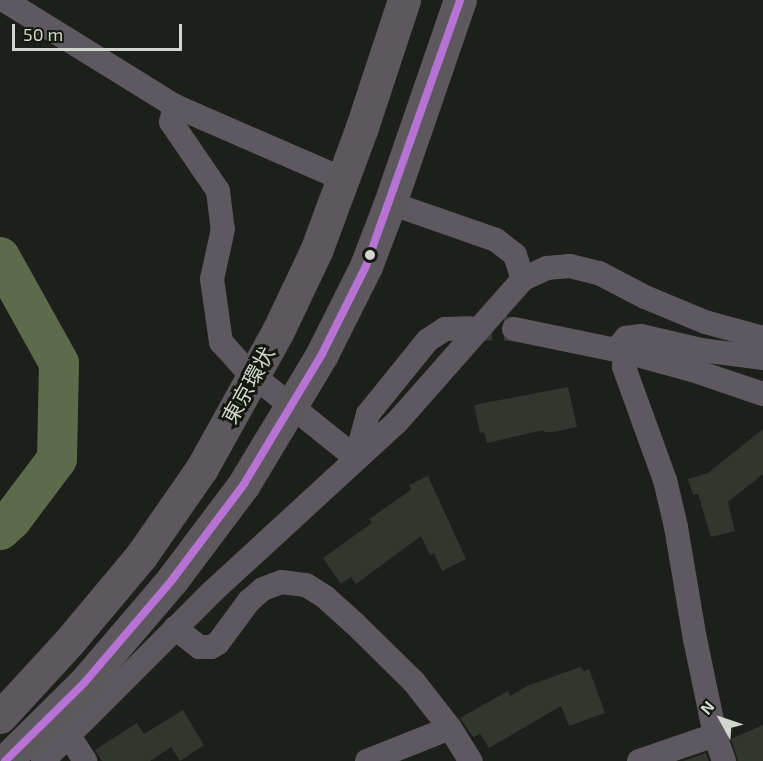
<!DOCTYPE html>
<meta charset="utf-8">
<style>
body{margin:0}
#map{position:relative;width:763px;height:761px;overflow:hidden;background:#1d1f1a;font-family:"Exo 2","Noto Sans JP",sans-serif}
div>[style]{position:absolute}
.river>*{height:40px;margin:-20px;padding:0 20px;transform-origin:20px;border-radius:20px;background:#5d6b4a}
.building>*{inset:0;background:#33362e}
.minor-tunnel>*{height:24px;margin-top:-12px;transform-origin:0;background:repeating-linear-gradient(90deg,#383a35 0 24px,transparent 0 36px)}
.minor>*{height:24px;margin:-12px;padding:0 12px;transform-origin:12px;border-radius:12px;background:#5e5860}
.trunk>*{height:33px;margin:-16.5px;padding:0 16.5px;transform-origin:16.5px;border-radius:16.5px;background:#5c585e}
.trunk-bridge>*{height:33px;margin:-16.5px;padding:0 16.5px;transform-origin:16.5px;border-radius:16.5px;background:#5c585e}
.bus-1>*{height:8px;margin:-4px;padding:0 4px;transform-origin:4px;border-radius:4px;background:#b673d3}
.dots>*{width:16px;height:16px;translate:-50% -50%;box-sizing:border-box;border:3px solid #14180e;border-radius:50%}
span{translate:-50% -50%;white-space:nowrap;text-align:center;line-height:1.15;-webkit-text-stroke:6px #14180e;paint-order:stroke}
.street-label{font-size:21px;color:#d2d6ce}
.north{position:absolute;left:691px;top:689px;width:60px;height:60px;-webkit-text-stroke:4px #14180e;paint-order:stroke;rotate:310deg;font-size:16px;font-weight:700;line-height:24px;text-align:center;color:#d2d6ce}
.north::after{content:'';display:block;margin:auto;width:21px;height:27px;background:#d2d6ce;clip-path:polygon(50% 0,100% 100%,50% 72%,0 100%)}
.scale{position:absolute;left:12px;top:24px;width:170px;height:27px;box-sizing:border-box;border:3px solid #d2d6ce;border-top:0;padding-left:8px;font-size:18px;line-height:21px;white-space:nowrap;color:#d2d6ce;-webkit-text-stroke:4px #14180e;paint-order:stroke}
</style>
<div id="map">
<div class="river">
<i style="left:0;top:257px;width:121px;rotate:60.9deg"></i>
<i style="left:59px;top:363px;width:96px;rotate:91.2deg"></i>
<i style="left:57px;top:459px;width:75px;rotate:126.9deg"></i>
<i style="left:12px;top:519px;width:16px;rotate:137deg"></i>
</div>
<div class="building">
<i style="clip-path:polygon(568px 387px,577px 427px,553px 432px,544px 432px,543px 430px,487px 443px,484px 432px,480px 433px,474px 405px)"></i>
<i style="clip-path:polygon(763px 429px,763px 474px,728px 502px,735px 531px,711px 537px,698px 494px,693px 495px,688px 479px,708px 473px)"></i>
<i style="clip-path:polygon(428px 476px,466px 559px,442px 571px,434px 553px,430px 555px,421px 536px,356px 584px,351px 577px,341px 584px,323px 558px,372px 523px,369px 519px,411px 490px,409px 485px)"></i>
<i style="clip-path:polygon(580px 667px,584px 671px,589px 669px,605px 713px,569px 726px,561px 706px,489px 748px,480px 734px,473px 737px,460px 718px,508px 691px,510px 696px,527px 686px)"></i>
<i style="clip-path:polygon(183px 710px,204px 745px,180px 761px,171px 747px,150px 761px,102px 761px,95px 750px,137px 723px,144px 734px)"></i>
<i style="clip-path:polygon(763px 725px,763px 761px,738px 761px,731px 739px)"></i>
<i style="clip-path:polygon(706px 753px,709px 761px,683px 761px)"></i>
</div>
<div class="minor-tunnel">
<i style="left:468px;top:328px;width:46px;rotate:1.2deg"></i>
</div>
<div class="minor">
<i style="left:4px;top:0;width:201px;rotate:31.8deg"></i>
<i style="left:175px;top:106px;width:183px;rotate:23.5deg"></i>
<i style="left:175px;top:106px;width:16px;rotate:104deg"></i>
<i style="left:171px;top:122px;width:83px;rotate:55.7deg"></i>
<i style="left:218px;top:191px;width:38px;rotate:83deg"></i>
<i style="left:223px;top:229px;width:51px;rotate:102.4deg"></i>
<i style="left:212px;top:279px;width:64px;rotate:81.9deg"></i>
<i style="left:221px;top:342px;width:36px;rotate:48deg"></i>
<i style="left:245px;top:369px;width:142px;rotate:38.7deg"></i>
<i style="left:390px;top:203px;width:112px;rotate:19.2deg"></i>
<i style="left:496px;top:240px;width:24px;rotate:38deg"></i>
<i style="left:515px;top:255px;width:25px;rotate:72deg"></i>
<i style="left:514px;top:329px;width:114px;rotate:11.6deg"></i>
<i style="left:626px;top:352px;width:15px;rotate:98deg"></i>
<i style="left:624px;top:367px;width:120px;rotate:70.1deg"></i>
<i style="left:665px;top:480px;width:48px;rotate:76.8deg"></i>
<i style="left:676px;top:527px;width:114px;rotate:80.4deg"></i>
<i style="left:695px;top:639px;width:98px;rotate:78.2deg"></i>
<i style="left:715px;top:735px;width:28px;rotate:71deg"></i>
<i style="left:616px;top:350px;width:16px;rotate:-50deg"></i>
<i style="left:626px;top:338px;width:15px;rotate:-8deg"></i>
<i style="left:641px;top:336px;width:62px;rotate:13.1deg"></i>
<i style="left:701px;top:350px;width:63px;rotate:7.4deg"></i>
<i style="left:626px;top:352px;width:68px;rotate:15.3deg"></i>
<i style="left:692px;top:370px;width:75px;rotate:18.7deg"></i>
<i style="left:356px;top:458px;width:46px;rotate:-74.7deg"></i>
<i style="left:368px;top:414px;width:95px;rotate:-51deg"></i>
<i style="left:428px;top:340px;width:20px;rotate:-33deg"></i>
<i style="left:445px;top:329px;width:23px;rotate:-2deg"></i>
<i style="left:175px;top:628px;width:31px;rotate:38deg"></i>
<i style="left:199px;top:647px;width:12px"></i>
<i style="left:211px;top:647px;width:8px;rotate:-30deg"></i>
<i style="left:218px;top:643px;width:52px;rotate:-53.6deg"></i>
<i style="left:249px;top:601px;width:18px;rotate:-41deg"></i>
<i style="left:263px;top:589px;width:19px;rotate:-21deg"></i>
<i style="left:281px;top:582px;width:25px;rotate:7deg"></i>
<i style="left:306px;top:585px;width:22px;rotate:32deg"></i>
<i style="left:325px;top:597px;width:40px;rotate:42deg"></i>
<i style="left:355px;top:624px;width:83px;rotate:44.5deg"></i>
<i style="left:414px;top:682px;width:58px;rotate:52deg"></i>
<i style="left:450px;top:728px;width:39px;rotate:58deg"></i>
<i style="left:69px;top:736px;width:30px;rotate:57deg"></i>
<i style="left:43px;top:761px;width:239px;rotate:-45deg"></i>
<i style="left:212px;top:592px;width:251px;rotate:-42.6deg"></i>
<i style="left:397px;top:422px;width:191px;rotate:-48.6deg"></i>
<i style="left:523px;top:279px;width:26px;rotate:-25deg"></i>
<i style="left:547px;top:268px;width:23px;rotate:-5deg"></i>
<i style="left:570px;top:266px;width:30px;rotate:14deg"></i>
<i style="left:599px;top:273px;width:52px;rotate:27.6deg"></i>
<i style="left:645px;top:297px;width:65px;rotate:22.6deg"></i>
<i style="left:705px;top:322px;width:60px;rotate:15.4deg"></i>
<i style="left:367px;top:761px;width:89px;rotate:-21.7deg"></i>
<i style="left:639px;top:761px;width:80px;rotate:-18.9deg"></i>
</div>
<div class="trunk">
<i style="left:278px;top:331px;width:89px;rotate:-64.6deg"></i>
<i style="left:316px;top:251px;width:132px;rotate:-69.6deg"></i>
<i style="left:362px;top:127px;width:134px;rotate:-71.7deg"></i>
<i style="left:322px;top:354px;width:98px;rotate:-63.4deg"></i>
<i style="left:366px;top:266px;width:67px;rotate:-69.1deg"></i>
<i style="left:390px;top:203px;width:215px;rotate:-71deg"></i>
</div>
<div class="trunk-bridge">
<i style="left:0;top:717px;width:102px;rotate:-47.4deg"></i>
<i style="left:69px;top:642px;width:112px;rotate:-50.1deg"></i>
<i style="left:141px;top:556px;width:107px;rotate:-55.3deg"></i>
<i style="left:202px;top:468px;width:157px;rotate:-61deg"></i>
<i style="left:5px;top:761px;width:112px;rotate:-44.6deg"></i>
<i style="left:85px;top:682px;width:134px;rotate:-49.5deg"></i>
<i style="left:172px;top:580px;width:120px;rotate:-53.1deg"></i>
<i style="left:244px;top:484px;width:152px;rotate:-59deg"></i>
</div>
<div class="bus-1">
<i style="left:5px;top:761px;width:112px;rotate:-44.6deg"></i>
<i style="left:85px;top:682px;width:134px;rotate:-49.5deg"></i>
<i style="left:172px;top:580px;width:120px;rotate:-53.1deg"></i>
<i style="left:244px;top:484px;width:152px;rotate:-59deg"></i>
<i style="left:322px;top:354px;width:98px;rotate:-63.4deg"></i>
<i style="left:366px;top:266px;width:282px;rotate:-70.5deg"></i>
</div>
<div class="dots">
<i style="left:370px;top:255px;background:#d2d6ce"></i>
</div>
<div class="street-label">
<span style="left:248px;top:385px;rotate:-61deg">東京環状</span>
</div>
<div class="north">N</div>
<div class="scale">50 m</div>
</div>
